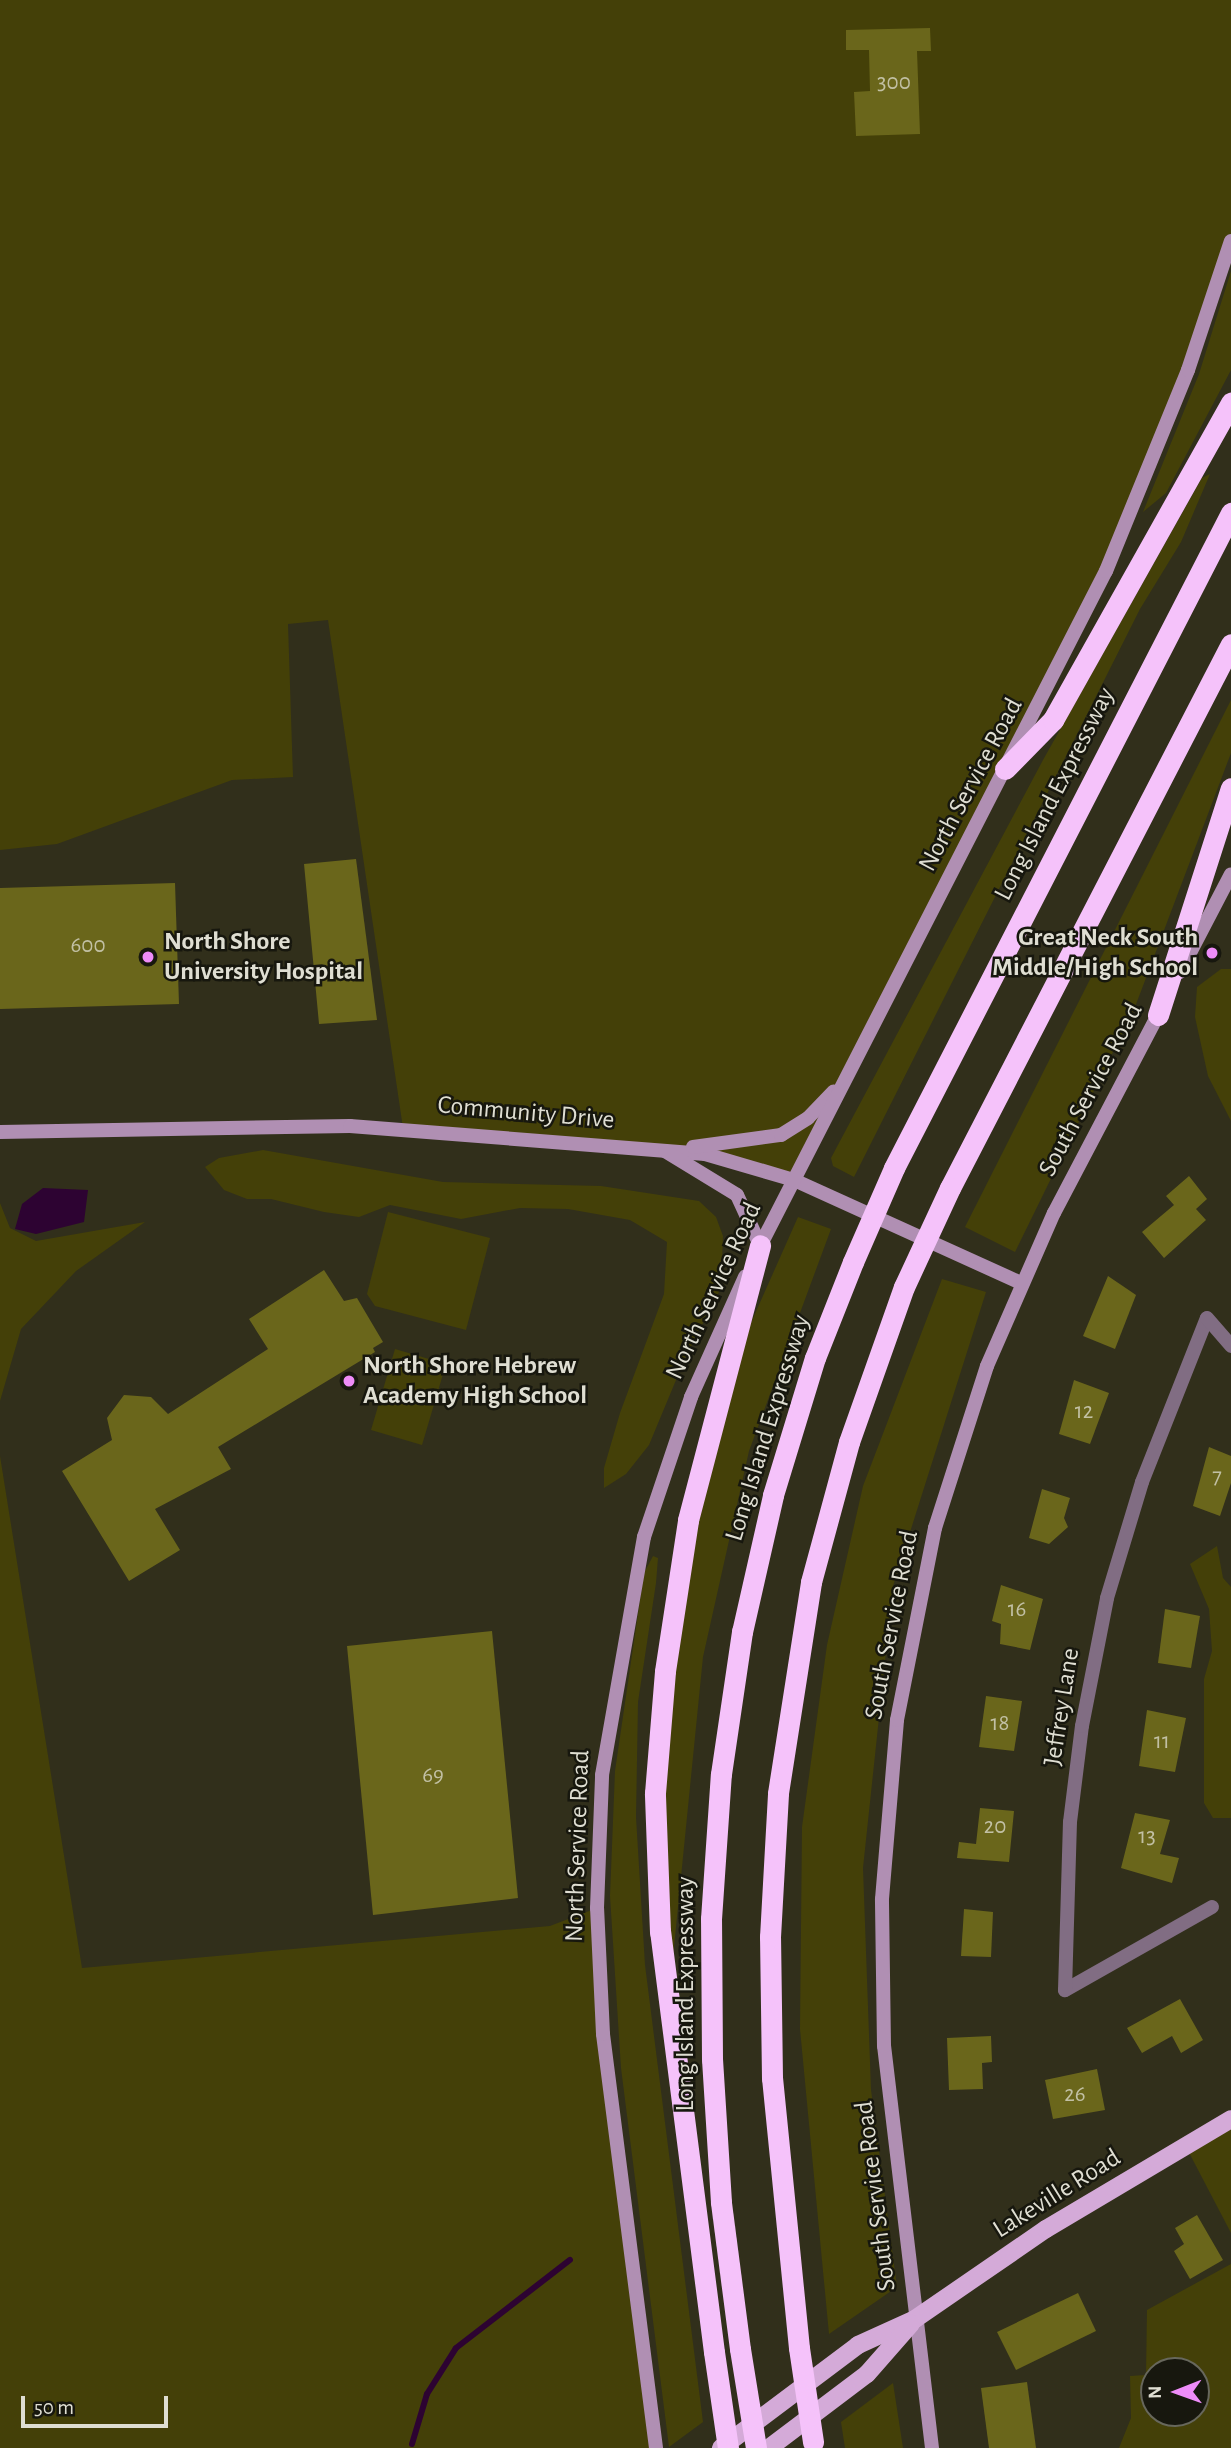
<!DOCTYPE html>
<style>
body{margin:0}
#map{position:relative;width:1231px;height:2448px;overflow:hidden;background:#312f1b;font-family:"Alegreya Sans",sans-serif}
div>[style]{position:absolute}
.green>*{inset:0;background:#444008}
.water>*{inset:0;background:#2d0332}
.stream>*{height:6px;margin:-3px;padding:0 3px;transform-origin:3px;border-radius:3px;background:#2d0332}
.building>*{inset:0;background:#6a661b}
.minor>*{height:14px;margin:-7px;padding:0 7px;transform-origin:7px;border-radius:7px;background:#816d83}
.secondary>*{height:14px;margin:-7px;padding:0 7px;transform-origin:7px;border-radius:7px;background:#b08fb3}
.primary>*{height:18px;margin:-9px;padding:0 9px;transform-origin:9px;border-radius:9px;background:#d4aad8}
.motorway>*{height:21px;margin:-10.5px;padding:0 10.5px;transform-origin:10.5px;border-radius:10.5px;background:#f5c2fa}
.motorway-bridge>*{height:21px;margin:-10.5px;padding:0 10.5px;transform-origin:10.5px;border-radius:10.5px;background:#f5c2fa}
.dots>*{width:19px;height:19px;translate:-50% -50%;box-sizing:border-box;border:4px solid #17170e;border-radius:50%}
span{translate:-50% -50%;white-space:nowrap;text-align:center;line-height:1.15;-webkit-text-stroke:5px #17170e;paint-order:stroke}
.number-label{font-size:23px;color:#c2c0a4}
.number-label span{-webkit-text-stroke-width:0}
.street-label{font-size:26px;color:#dfded2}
.poi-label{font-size:26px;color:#dfded2;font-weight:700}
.right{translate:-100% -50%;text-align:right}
.left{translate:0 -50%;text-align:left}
.north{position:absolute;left:1140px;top:2357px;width:70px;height:70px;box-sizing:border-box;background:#17170e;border:2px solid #67675c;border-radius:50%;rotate:269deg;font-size:19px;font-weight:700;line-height:28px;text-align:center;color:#dfded2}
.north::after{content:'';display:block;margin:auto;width:24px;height:32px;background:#ee8cf8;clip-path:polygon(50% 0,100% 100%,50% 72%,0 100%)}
.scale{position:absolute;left:21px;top:2396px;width:147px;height:32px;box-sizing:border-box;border:4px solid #dfded2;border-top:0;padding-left:9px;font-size:21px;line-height:24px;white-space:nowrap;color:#dfded2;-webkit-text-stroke:5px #17170e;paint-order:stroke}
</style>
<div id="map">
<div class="green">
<i style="clip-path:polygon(0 0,1231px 0,1231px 241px,1135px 504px,794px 1180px,745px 1163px,403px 1128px,328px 620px,288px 624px,293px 777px,232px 780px,57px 844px,0 850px)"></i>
<i style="clip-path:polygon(1231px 271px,1231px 370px,1166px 493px,1143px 512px,1199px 374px)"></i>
<i style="clip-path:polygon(1210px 474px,1181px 542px,1140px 609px,854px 1177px,833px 1166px,831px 1158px,1043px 760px,1202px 478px)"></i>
<i style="clip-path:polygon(1231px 700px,1231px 753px,1135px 1007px,1015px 1252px,965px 1227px)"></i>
<i style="clip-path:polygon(1221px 969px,1231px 969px,1231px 1121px,1208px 1076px,1195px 1017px,1197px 987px)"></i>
<i style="clip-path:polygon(263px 1150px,443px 1182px,601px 1186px,699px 1201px,716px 1217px,723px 1236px,721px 1288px,686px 1356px,649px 1445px,626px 1474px,604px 1488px,604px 1468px,620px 1413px,664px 1294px,667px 1242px,630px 1220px,568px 1209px,520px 1208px,461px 1219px,390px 1205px,359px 1217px,324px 1212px,271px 1199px,247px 1199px,224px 1190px,205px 1167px,219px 1158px)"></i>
<i style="clip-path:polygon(0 1203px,10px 1228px,36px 1241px,145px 1222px,76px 1271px,21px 1329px,0 1401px)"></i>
<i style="clip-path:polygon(388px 1212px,490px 1238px,466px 1330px,375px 1306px,367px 1294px)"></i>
<i style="clip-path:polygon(798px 1217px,831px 1229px,749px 1451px,703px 1657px,673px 1957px,664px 1894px,662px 1782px,690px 1537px,746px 1334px)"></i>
<i style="clip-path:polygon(942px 1279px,986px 1292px,893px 1586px,863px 1868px,871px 2090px,897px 2287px,829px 2334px,800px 2029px,802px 1827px,827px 1645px,863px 1486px)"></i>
<i style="clip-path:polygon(395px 1349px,446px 1364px,422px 1445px,371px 1430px)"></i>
<i style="clip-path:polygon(0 1456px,82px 1968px,550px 1926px,597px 1908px,601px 1998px,656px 2448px,0 2448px)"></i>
<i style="clip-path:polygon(1217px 1546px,1223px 1578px,1231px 1587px,1231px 1818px,1213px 1818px,1204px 1803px,1204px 1679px,1212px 1651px,1209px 1609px,1190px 1564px)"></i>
<i style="clip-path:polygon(653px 1556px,658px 1558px,656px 1583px,638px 1702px,636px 1817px,645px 1965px,703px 2422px,669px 2447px,621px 2068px,610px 1896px,615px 1771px,644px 1573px)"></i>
<i style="clip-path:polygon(1231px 2115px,1231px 2233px,1184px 2143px)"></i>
<i style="clip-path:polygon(evenodd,1231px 2264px,1231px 2448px,1119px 2448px,1131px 2418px,1130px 2376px,1146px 2375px,1147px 2310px,1231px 2264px,1154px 2371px,1196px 2371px,1196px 2413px,1154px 2413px,1154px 2371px)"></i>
<i style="clip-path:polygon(893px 2383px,903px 2448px,845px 2448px,841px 2422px)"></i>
</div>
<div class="water">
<i style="clip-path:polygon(43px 1188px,88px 1190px,84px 1222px,36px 1234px,15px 1229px,22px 1204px)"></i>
</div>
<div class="stream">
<i style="left:412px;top:2444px;width:52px;rotate:-73.3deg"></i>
<i style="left:427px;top:2394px;width:54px;rotate:-57.8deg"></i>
<i style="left:456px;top:2348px;width:144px;rotate:-37.7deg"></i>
</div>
<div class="building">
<i style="clip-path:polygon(930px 28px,931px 51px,917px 51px,920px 134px,856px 136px,854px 92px,870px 91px,869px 50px,846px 50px,846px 30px)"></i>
<i style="clip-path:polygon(356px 859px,377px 1020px,319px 1024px,304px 864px)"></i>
<i style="clip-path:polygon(175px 883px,179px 1004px,0 1009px,0 888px)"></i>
<i style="clip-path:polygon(1189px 1176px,1207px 1199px,1196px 1209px,1206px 1220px,1164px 1258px,1142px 1232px,1174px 1205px,1166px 1196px)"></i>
<i style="clip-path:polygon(324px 1270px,344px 1301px,357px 1298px,383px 1342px,373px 1348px,375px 1352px,218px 1447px,231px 1469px,155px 1509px,180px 1550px,129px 1581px,62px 1471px,112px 1440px,107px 1418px,124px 1395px,151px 1397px,168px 1414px,268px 1349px,249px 1319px)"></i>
<i style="clip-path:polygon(1108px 1276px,1136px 1295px,1115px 1349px,1083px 1336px)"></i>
<i style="clip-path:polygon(1074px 1380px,1109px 1393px,1090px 1444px,1059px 1434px)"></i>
<i style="clip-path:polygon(1209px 1447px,1231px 1456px,1231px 1483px,1220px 1516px,1193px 1506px)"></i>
<i style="clip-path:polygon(1042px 1489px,1070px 1498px,1064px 1518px,1068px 1527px,1049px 1544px,1029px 1538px)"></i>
<i style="clip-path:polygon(1001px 1585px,1043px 1599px,1030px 1650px,1000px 1644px,1001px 1624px,992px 1621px)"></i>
<i style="clip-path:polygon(1165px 1609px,1200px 1616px,1191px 1668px,1158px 1663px)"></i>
<i style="clip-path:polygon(492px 1631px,518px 1898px,373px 1915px,347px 1646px)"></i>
<i style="clip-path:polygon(986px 1696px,1022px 1701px,1014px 1751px,979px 1747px)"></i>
<i style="clip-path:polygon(1147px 1710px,1186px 1718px,1175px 1772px,1139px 1766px)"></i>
<i style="clip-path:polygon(980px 1808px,1014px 1811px,1009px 1862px,957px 1858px,959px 1842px,976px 1844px)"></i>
<i style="clip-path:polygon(1135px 1813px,1170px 1820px,1160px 1854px,1179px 1858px,1172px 1883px,1121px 1868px)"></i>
<i style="clip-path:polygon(964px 1909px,993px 1912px,991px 1957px,961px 1956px)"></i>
<i style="clip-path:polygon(1180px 1999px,1203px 2040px,1181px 2053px,1172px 2036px,1142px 2053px,1127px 2028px)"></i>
<i style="clip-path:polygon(991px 2036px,992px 2062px,982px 2063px,983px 2089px,949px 2090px,947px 2038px)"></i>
<i style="clip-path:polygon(1097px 2069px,1105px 2110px,1053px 2119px,1045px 2080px)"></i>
<i style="clip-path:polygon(1197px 2215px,1223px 2260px,1190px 2279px,1174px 2251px,1184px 2244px,1175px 2228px)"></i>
<i style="clip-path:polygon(1078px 2293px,1096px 2331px,1016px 2370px,997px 2332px)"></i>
<i style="clip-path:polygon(1027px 2382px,1036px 2448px,989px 2448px,981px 2388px)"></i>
</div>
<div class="minor">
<i style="left:1212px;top:1907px;width:169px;rotate:150.5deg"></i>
<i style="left:1065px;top:1990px;width:168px;rotate:-88.3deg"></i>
<i style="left:1070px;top:1822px;width:97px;rotate:-82.9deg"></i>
<i style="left:1082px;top:1726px;width:130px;rotate:-78.9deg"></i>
<i style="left:1107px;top:1598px;width:121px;rotate:-73.2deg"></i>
<i style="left:1142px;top:1482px;width:176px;rotate:-68.4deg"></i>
<i style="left:1207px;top:1318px;width:37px;rotate:49deg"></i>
</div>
<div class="secondary">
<i style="left:1180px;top:972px;width:110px;rotate:-62.5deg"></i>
<i style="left:0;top:1132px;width:350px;rotate:-1deg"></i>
<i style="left:350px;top:1126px;width:356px;rotate:4.5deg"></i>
<i style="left:705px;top:1154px;width:93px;rotate:16.3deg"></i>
<i style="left:794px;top:1180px;width:249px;rotate:24.4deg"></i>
<i style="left:693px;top:1147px;width:89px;rotate:-7.8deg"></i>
<i style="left:781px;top:1135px;width:32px;rotate:-32deg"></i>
<i style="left:808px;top:1118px;width:37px;rotate:-46deg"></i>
<i style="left:665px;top:1151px;width:84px;rotate:31.4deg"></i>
<i style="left:737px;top:1195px;width:55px;rotate:65.3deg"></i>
<i style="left:757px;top:1252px;width:765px;rotate:-62.87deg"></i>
<i style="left:1106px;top:571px;width:217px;rotate:-67.8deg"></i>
<i style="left:1188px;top:370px;width:136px;rotate:-71.6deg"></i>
<i style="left:656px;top:2448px;width:417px;rotate:-97.3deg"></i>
<i style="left:603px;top:2034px;width:126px;rotate:-92.7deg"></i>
<i style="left:597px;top:1908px;width:133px;rotate:-87.8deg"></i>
<i style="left:602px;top:1775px;width:242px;rotate:-80deg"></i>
<i style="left:644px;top:1537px;width:148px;rotate:-71.4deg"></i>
<i style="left:691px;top:1397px;width:132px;rotate:-65.8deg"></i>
<i style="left:932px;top:2448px;width:405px;rotate:-96.8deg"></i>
<i style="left:884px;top:2046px;width:147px;rotate:-90.8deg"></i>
<i style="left:882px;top:1899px;width:180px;rotate:-85.2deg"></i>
<i style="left:897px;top:1720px;width:196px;rotate:-78.8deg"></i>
<i style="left:935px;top:1528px;width:170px;rotate:-72.2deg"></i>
<i style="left:987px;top:1366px;width:167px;rotate:-66.4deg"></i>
<i style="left:1054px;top:1213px;width:230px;rotate:-62.3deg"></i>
</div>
<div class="primary">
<i style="left:721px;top:2448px;width:171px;rotate:-36.9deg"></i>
<i style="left:858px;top:2345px;width:63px;rotate:-24.5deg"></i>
<i style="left:915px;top:2319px;width:159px;rotate:-34.5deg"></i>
<i style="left:1046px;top:2229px;width:215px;rotate:-30.7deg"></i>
<i style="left:769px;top:2448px;width:123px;rotate:-37.1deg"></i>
<i style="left:867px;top:2374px;width:67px;rotate:-48.7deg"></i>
</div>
<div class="motorway">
<i style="left:1005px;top:769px;width:69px;rotate:-45.6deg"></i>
<i style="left:1053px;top:720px;width:364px;rotate:-60.7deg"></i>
<i style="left:1158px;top:1015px;width:238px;rotate:-72.2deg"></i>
<i style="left:894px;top:1168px;width:737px;rotate:-62.77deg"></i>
<i style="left:950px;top:1188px;width:612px;rotate:-62.68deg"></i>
<i style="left:799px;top:2348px;width:271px;rotate:-95.7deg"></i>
<i style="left:772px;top:2078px;width:141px;rotate:-90.8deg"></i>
<i style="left:770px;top:1937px;width:144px;rotate:-86.8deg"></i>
<i style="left:778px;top:1793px;width:214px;rotate:-81.1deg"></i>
<i style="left:811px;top:1582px;width:145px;rotate:-74.8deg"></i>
<i style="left:849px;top:1442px;width:164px;rotate:-70.5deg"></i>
<i style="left:740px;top:2349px;width:148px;rotate:-97.4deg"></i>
<i style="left:721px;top:2202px;width:143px;rotate:-93.6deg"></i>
<i style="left:712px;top:2059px;width:140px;rotate:-90.4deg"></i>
<i style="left:711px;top:1919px;width:145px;rotate:-86.1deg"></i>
<i style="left:721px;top:1774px;width:144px;rotate:-81.6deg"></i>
<i style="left:742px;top:1632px;width:140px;rotate:-77.2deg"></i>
<i style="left:773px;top:1495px;width:143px;rotate:-73deg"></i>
<i style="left:815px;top:1358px;width:103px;rotate:-68.4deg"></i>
<i style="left:714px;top:2352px;width:423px;rotate:-97.3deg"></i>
<i style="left:660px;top:1932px;width:139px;rotate:-92.1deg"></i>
<i style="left:655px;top:1793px;width:122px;rotate:-85.3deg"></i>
<i style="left:665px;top:1671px;width:153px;rotate:-81.3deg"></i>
<i style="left:688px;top:1520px;width:284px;rotate:-75.3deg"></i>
</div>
<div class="motorway-bridge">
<i style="left:853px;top:1262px;width:103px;rotate:-66.4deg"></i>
<i style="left:904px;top:1287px;width:109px;rotate:-65.1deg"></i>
<i style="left:799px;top:2348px;width:95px;rotate:81.5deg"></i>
<i style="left:740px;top:2349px;width:100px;rotate:80.8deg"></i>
<i style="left:714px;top:2352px;width:97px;rotate:81.7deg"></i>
</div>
<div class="dots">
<i style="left:1212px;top:953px;background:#ee8cf8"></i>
<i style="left:148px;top:957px;background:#ee8cf8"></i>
<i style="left:349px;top:1381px;background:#ee8cf8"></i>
</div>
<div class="number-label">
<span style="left:894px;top:83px">300</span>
<span style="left:88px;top:946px">600</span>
<span style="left:1084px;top:1412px">12</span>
<span style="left:1217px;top:1477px">7</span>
<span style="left:1017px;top:1610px">16</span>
<span style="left:1000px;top:1724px">18</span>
<span style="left:1162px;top:1742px">11</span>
<span style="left:433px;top:1776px">69</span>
<span style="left:995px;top:1827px">20</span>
<span style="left:1147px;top:1837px">13</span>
<span style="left:1075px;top:2095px">26</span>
</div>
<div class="street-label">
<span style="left:971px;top:785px;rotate:-62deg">North Service Road</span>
<span style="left:1055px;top:794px;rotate:-63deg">Long Island Expressway</span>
<span style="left:1091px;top:1090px;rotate:-62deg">South Service Road</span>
<span style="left:526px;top:1113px;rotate:5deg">Community Drive</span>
<span style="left:714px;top:1291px;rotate:-65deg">North Service Road</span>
<span style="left:768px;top:1428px;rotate:-73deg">Long Island Expressway</span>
<span style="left:892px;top:1625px;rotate:-79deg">South Service Road</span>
<span style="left:1062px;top:1707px;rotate:-81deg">Jeffrey Lane</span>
<span style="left:578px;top:1846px;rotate:-88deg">North Service Road</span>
<span style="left:686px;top:1994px;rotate:-90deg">Long Island Expressway</span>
<span style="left:1057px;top:2194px;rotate:-32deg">Lakeville Road</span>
<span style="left:876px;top:2196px;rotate:-97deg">South Service Road</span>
</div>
<div class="poi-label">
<span class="right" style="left:1198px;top:953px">Great Neck South<br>Middle/High School</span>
<span class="left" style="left:164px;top:957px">North Shore<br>University Hospital</span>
<span class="left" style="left:363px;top:1381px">North Shore Hebrew<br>Academy High School</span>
</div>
<div class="north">N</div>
<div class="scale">50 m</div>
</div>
